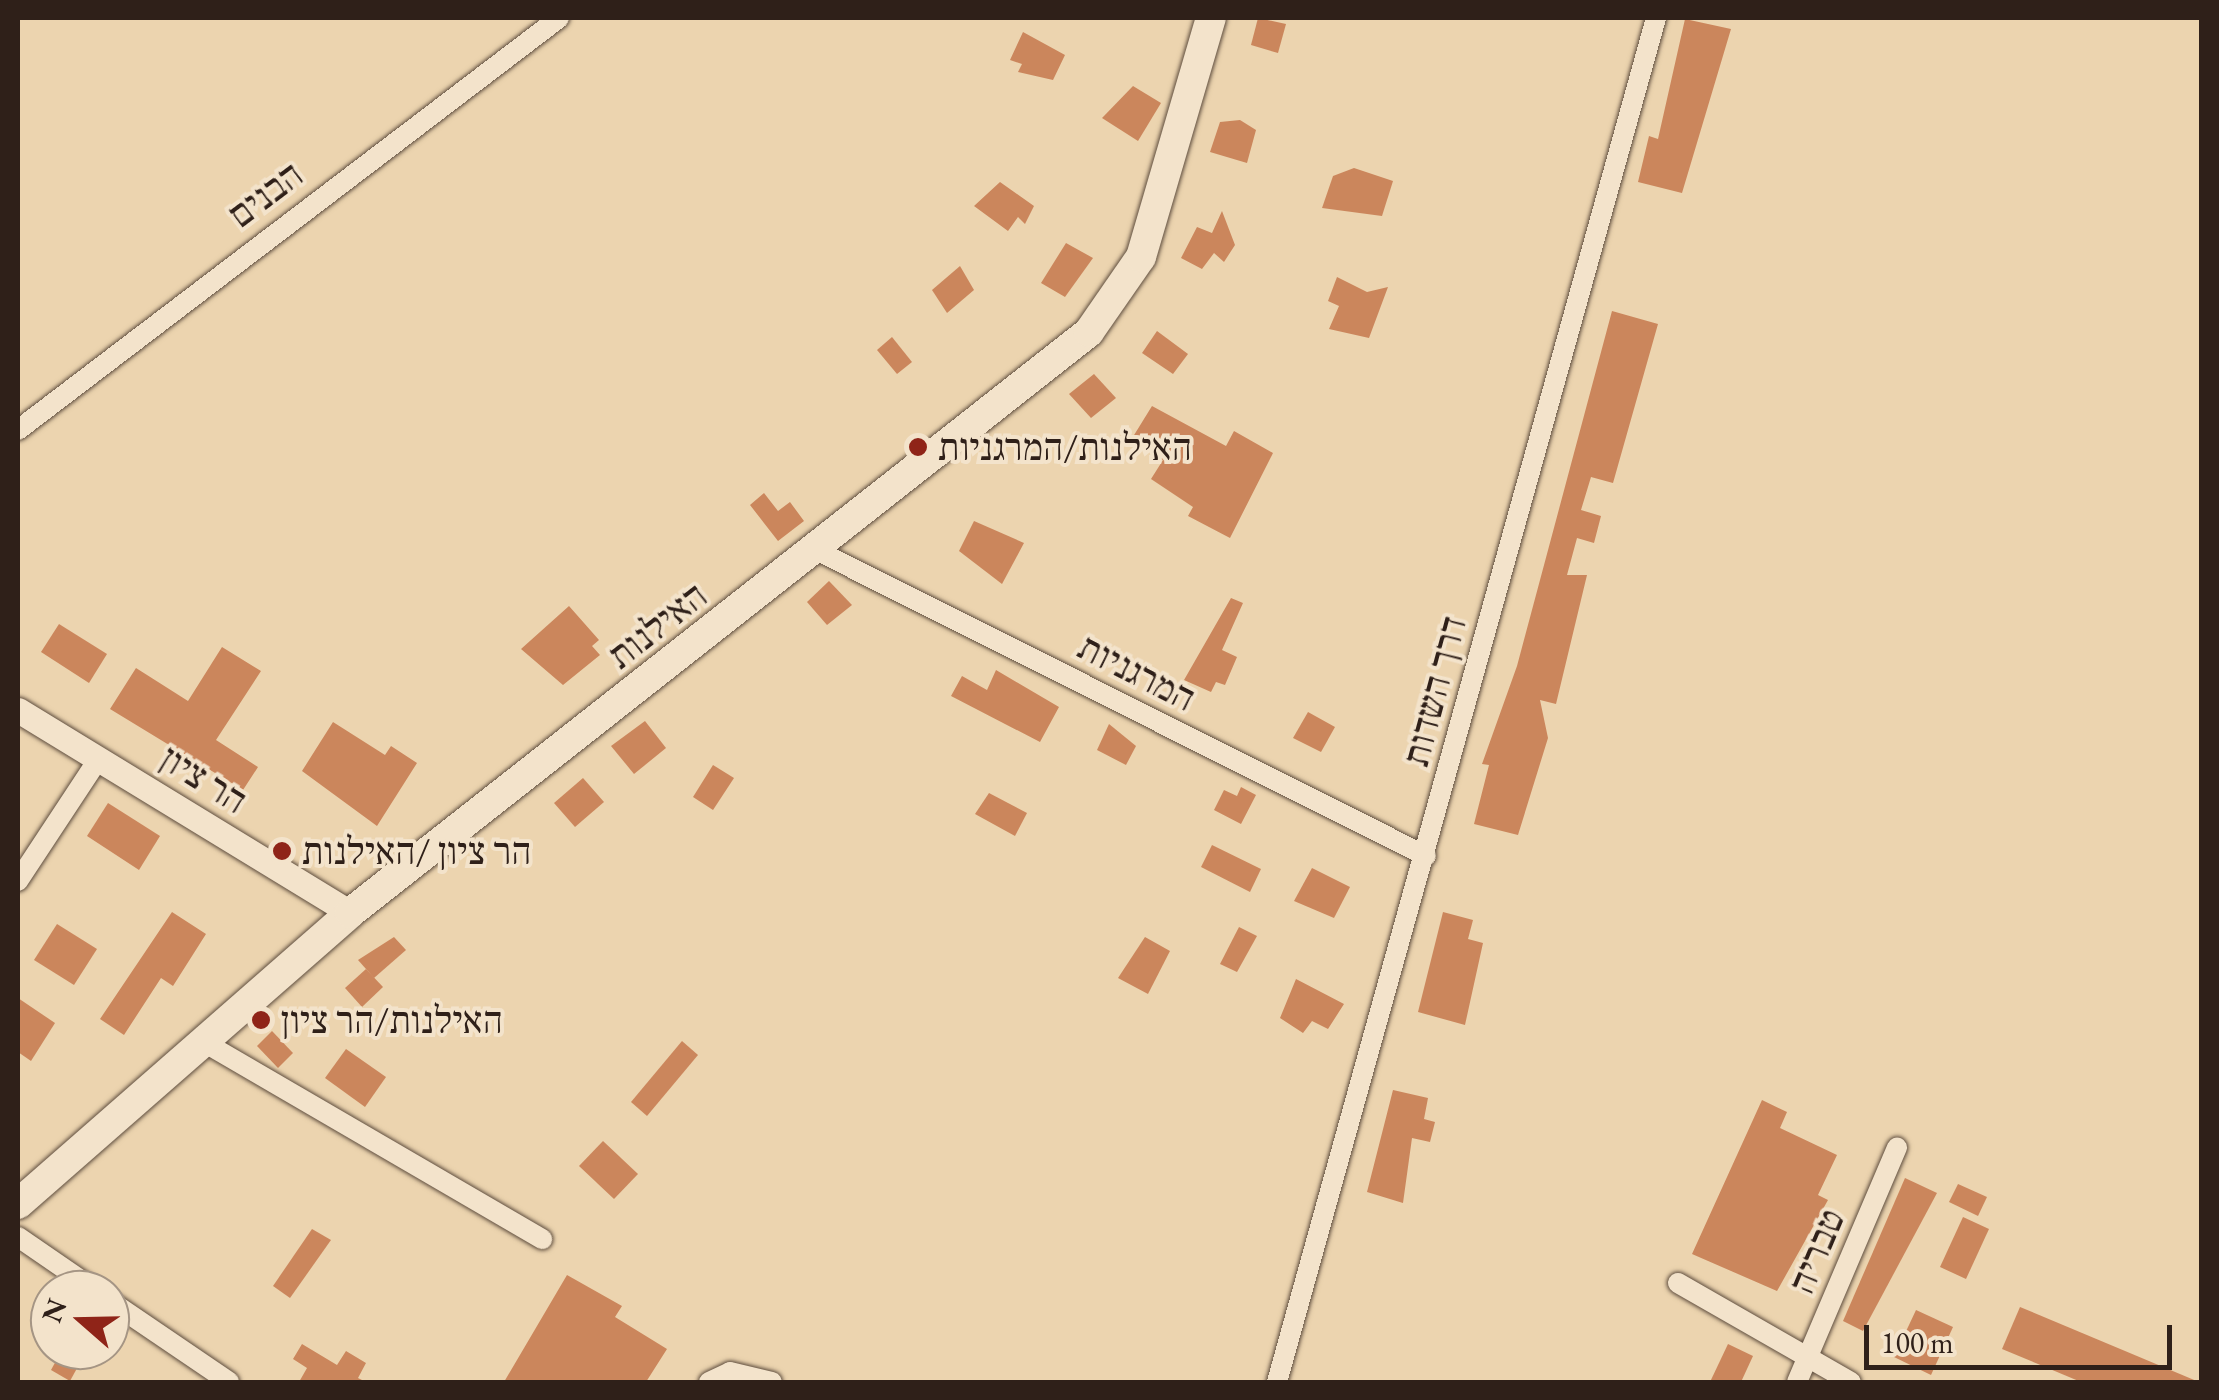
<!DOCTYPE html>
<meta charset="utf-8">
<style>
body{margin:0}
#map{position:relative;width:2219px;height:1400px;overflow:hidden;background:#ecd4af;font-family:"EB Garamond","Frank Ruhl Libre",serif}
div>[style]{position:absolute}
.building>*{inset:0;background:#cb865c}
.roads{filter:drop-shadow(0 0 2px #5e4d3e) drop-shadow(0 0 2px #5e4d3e)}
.minor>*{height:20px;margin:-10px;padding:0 10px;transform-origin:10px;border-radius:10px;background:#f3e3cb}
.tertiary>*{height:25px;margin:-12.5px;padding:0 12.5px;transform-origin:12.5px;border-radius:12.5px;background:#f3e3cb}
.secondary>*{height:30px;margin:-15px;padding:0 15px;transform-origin:15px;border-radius:15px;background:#f3e3cb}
.dots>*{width:28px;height:28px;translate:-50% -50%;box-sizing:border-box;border:5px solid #f3e3cb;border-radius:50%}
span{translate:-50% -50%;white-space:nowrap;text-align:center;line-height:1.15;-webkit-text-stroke:8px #f3e3cb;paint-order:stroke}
.street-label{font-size:38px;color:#2f2019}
.poi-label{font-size:38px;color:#2f2019}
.left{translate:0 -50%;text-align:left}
.frame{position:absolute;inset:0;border:20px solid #2f2019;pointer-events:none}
.north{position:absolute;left:30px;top:1270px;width:100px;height:100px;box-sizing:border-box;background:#f3e3cb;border:2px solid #a59584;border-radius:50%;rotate:290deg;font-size:28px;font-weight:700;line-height:40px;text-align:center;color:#2f2019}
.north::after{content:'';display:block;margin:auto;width:35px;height:45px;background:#8f2418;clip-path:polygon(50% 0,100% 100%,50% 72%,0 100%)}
.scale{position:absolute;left:1864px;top:1325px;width:308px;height:45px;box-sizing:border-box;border:5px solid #2f2019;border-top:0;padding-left:12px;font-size:30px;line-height:35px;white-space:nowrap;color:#2f2019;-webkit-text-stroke:8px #f3e3cb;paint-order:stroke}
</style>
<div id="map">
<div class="building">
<i style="clip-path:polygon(1258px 18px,1286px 24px,1278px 53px,1251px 45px)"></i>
<i style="clip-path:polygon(1685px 19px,1731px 29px,1682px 193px,1638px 182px,1649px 136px,1658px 139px)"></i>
<i style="clip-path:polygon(1023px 32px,1065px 55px,1053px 80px,1018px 72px,1022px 64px,1010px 60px)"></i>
<i style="clip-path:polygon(1133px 86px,1161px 103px,1138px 141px,1102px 118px)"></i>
<i style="clip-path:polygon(1240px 120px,1256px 130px,1247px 163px,1210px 152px,1220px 122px)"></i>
<i style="clip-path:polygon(1354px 168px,1393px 181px,1382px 216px,1322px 208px,1333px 176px)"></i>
<i style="clip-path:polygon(1000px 182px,1034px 206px,1025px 224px,1018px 217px,1008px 231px,974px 206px)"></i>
<i style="clip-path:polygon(1222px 211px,1235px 245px,1224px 262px,1214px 253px,1202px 269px,1181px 258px,1197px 227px,1212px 233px)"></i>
<i style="clip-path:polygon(1066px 243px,1093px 258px,1065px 297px,1041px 283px)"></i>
<i style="clip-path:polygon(960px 266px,974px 290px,947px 313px,932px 290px)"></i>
<i style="clip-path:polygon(1337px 277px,1367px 292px,1388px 287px,1369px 338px,1329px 329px,1339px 306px,1328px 301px)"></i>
<i style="clip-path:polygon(1612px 311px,1658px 324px,1613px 483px,1591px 477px,1581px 510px,1601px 516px,1594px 543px,1577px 538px,1567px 575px,1587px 575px,1556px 704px,1540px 700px,1548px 738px,1518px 835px,1474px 824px,1489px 765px,1482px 764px,1517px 666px)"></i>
<i style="clip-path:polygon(1157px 331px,1188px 354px,1173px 374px,1142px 353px)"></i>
<i style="clip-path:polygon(892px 337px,912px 362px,897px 374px,877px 350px)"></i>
<i style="clip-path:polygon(1094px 374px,1116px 398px,1091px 418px,1069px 394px)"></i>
<i style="clip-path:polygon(1152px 406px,1226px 446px,1234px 431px,1273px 453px,1230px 538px,1188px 516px,1193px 507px,1151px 479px,1163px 460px,1131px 440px)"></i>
<i style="clip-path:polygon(764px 493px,778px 511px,790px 502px,804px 521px,778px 541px,750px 505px)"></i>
<i style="clip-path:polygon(974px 521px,1024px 543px,1002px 584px,959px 551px)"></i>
<i style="clip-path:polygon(829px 581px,852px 605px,827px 625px,807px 602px)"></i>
<i style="clip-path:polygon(1231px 598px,1243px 603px,1222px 650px,1237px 657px,1225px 685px,1216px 682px,1211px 692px,1184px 680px)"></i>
<i style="clip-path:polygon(569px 606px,599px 640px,592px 646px,600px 655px,563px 685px,521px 649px)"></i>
<i style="clip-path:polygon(59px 624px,107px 654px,89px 683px,41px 652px)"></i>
<i style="clip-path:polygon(222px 647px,261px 671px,216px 740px,258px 767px,243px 790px,110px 709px,136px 668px,188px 701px)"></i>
<i style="clip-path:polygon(996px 670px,1059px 707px,1040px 742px,951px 696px,962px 676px,987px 690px)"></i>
<i style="clip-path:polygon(1308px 712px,1335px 727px,1321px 752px,1293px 738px)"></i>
<i style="clip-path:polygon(645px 721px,666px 748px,634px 774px,611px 746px)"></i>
<i style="clip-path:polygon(333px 722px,385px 755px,391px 746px,417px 763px,377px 826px,302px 771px)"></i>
<i style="clip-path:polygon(1109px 724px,1136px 746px,1126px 765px,1097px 750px)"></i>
<i style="clip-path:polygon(713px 765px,734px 778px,713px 810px,693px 797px)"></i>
<i style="clip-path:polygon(583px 778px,604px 802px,575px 827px,554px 803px)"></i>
<i style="clip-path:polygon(1241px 787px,1256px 795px,1241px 824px,1214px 810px,1224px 790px,1237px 796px)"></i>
<i style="clip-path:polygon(989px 793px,1027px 813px,1015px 836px,975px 814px)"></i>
<i style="clip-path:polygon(108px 803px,160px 836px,139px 870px,87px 836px)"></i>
<i style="clip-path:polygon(1212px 845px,1261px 869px,1250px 892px,1201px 867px)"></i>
<i style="clip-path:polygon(1312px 868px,1350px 887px,1334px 918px,1294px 901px)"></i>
<i style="clip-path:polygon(172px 912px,206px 934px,173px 986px,161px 978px,124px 1035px,100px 1019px)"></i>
<i style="clip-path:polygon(1443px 912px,1473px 920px,1468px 939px,1483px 943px,1465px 1025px,1418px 1012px)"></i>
<i style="clip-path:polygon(57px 924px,97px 949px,74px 985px,34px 960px)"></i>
<i style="clip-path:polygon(1239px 927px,1257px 936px,1237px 972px,1220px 964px)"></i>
<i style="clip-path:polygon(394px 937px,406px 950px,374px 978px,358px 960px)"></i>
<i style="clip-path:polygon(1145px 937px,1170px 951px,1148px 994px,1118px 978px)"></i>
<i style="clip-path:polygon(366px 969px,383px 987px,362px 1007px,345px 988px)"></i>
<i style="clip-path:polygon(1296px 979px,1344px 1004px,1328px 1029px,1312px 1021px,1303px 1033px,1280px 1018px)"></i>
<i style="clip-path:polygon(18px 998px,55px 1023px,31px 1061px,18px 1052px)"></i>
<i style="clip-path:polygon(272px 1031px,293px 1053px,278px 1068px,257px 1046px)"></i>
<i style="clip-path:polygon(682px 1041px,698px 1055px,647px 1116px,631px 1102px)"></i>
<i style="clip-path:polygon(346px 1049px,386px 1077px,365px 1107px,325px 1078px)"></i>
<i style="clip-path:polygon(1393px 1090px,1428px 1098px,1424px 1119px,1435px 1122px,1430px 1142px,1412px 1138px,1403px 1203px,1367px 1192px)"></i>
<i style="clip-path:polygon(1762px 1100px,1787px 1112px,1780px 1128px,1837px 1155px,1818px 1195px,1828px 1200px,1777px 1291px,1692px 1254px)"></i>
<i style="clip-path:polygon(603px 1141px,638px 1174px,614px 1199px,579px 1166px)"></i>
<i style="clip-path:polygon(1905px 1178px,1937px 1193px,1863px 1331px,1843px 1321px)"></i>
<i style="clip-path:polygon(1958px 1184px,1987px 1197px,1978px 1216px,1949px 1202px)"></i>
<i style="clip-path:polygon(1963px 1217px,1989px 1229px,1966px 1279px,1940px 1267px)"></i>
<i style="clip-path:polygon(312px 1229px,331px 1240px,290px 1298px,273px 1286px)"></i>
<i style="clip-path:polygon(567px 1275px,622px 1306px,615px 1317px,667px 1349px,646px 1382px,504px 1382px)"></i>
<i style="clip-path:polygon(2020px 1307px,2199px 1382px,2081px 1382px,2002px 1349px)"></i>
<i style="clip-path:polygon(1916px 1310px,1953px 1327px,1931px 1375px,1894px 1357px)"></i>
<i style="clip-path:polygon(302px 1344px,337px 1365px,346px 1351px,366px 1363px,358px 1378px,366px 1382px,299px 1382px,307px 1368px,293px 1359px)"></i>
<i style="clip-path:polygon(1728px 1344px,1753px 1356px,1741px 1382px,1710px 1382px)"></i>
<i style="clip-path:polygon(62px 1350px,87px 1350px,70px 1381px,51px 1370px)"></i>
</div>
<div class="roads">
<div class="minor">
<i style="left:18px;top:430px;width:680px;rotate:-37.29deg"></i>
<i style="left:818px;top:551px;width:680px;rotate:26.64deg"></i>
<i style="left:18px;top:881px;width:147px;rotate:-56.6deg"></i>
<i style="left:200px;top:1040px;width:396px;rotate:30.2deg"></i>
<i style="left:18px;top:1237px;width:93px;rotate:34.5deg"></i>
<i style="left:1678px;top:1283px;width:199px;rotate:29.8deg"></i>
<i style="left:110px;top:1301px;width:144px;rotate:34.2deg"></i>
<i style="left:709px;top:1382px;width:23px;rotate:-25deg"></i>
<i style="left:730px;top:1372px;width:43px;rotate:13.4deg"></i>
<i style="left:1277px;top:1382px;width:1416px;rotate:-74.47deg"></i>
<i style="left:1797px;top:1382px;width:255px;rotate:-66.9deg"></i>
</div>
<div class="tertiary">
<i style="left:18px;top:710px;width:389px;rotate:31.4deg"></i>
</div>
<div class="secondary">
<i style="left:18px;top:1204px;width:441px;rotate:-41.2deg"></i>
<i style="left:350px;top:913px;width:940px;rotate:-38.17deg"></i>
<i style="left:1089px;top:332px;width:91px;rotate:-55.3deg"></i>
<i style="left:1141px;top:257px;width:249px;rotate:-73.7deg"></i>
</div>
</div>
<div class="dots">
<i style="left:918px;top:447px;background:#8f2418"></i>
<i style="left:282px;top:851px;background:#8f2418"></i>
<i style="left:261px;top:1020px;background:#8f2418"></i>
</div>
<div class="street-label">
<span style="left:265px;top:194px;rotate:-37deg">הבנים</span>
<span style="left:657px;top:625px;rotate:-38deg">האילנות</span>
<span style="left:1137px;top:672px;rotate:27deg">המרגניות</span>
<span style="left:1434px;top:691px;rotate:-75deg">דרך השדות</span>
<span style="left:204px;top:779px;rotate:32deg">הר ציון</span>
<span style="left:1816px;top:1251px;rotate:-67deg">טבריה</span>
</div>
<div class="poi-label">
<span class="left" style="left:938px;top:447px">האילנות/המרגניות</span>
<span class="left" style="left:302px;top:851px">הר ציון /האילנות</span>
<span class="left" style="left:281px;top:1020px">האילנות/הר ציון</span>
</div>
<div class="frame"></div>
<div class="north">N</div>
<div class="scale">100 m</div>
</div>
